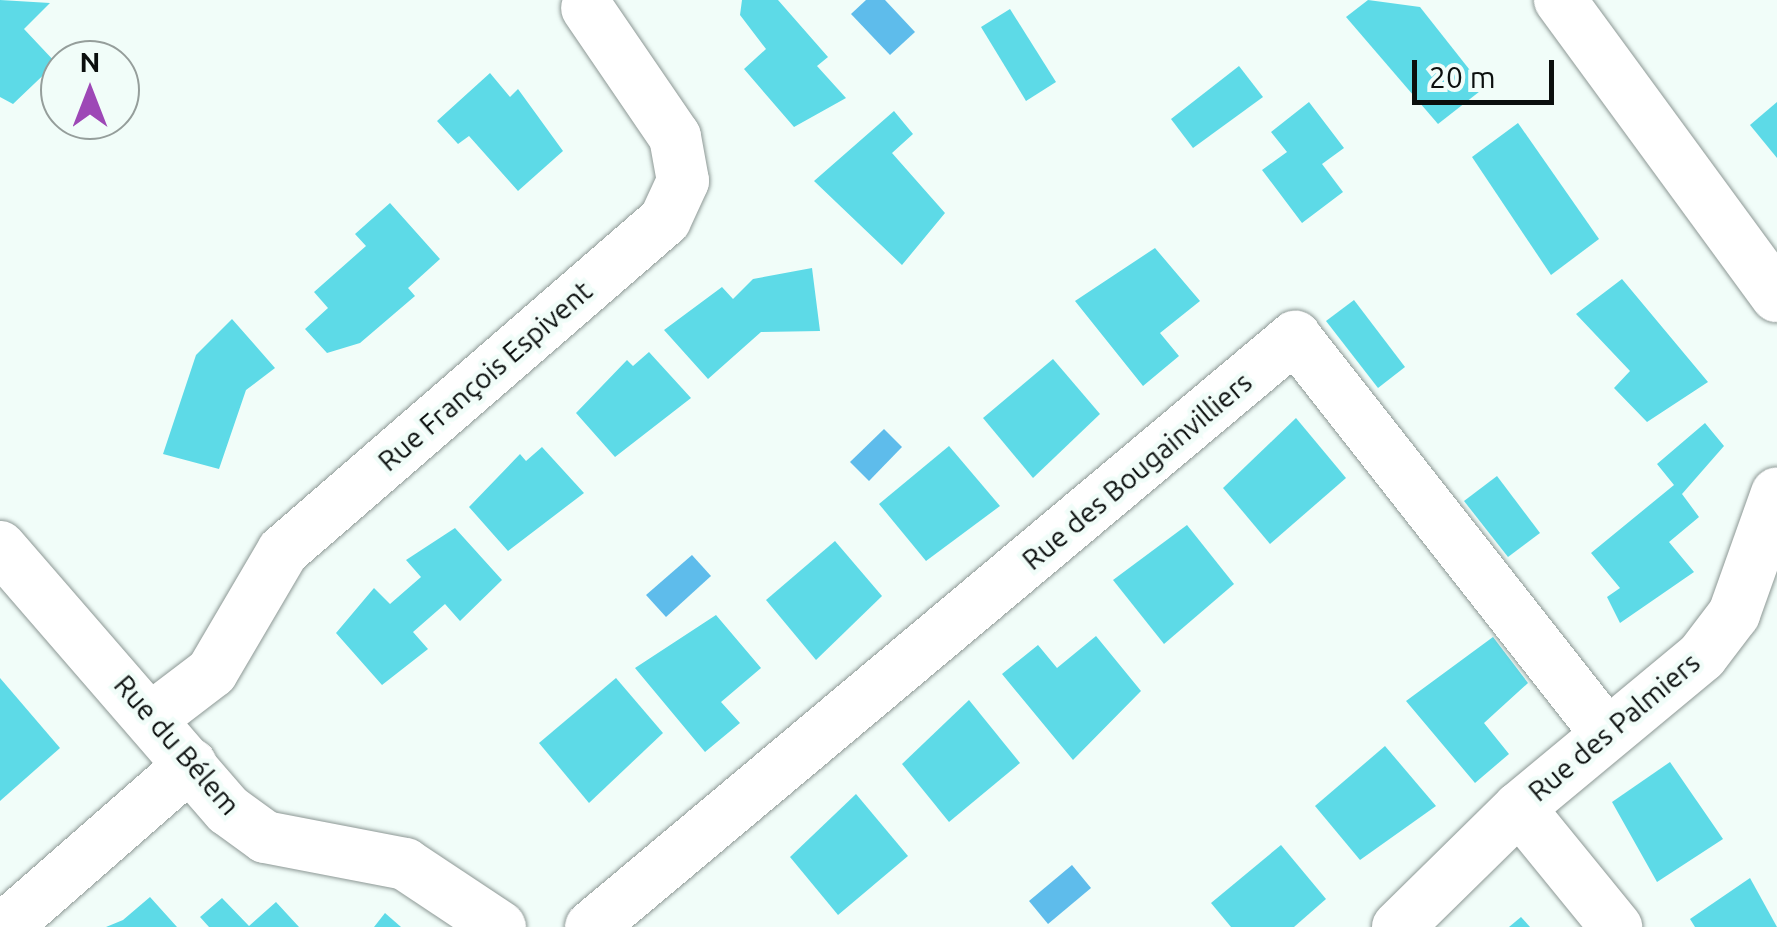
<!DOCTYPE html>
<meta charset="utf-8">
<style>
body{margin:0}
#map{position:relative;width:1777px;height:927px;overflow:hidden;background:#f1fdf9;font-family:Ubuntu,sans-serif}
div>[style]{position:absolute}
.water>*{inset:0;background:#5ebceb}
.building>*{inset:0;background:#5ddae7}
.roads{filter:drop-shadow(0 0 2px #8d9895) drop-shadow(0 0 2px #8d9895)}
.minor>*{height:52px;margin:-26px;padding:0 26px;transform-origin:26px;border-radius:26px;background:#fff}
span{translate:-50% -50%;white-space:nowrap;text-align:center;line-height:1.15;-webkit-text-stroke:9px #f1fdf9;paint-order:stroke}
.street-label{font-size:28px;color:#0b0f0e}
.north{position:absolute;left:40px;top:40px;width:100px;height:100px;box-sizing:border-box;background:#f1fdf9;border:2px solid #959e9b;border-radius:50%;rotate:0deg;font-size:28px;font-weight:700;line-height:40px;text-align:center;color:#0b0f0e}
.north::after{content:'';display:block;margin:auto;width:35px;height:45px;background:#9d48b6;clip-path:polygon(50% 0,100% 100%,50% 72%,0 100%)}
.scale{position:absolute;left:1412px;top:60px;width:142px;height:45px;box-sizing:border-box;border:5px solid #0b0f0e;border-top:0;padding-left:12px;font-size:30px;line-height:35px;white-space:nowrap;color:#0b0f0e;-webkit-text-stroke:8px #f1fdf9;paint-order:stroke}
</style>
<div id="map">
<div class="water">
<i style="clip-path:polygon(866px 0,885px 0,915px 32px,890px 55px,851px 14px)"></i>
<i style="clip-path:polygon(884px 429px,902px 447px,869px 481px,850px 462px)"></i>
<i style="clip-path:polygon(692px 555px,711px 576px,666px 617px,646px 595px)"></i>
<i style="clip-path:polygon(1072px 865px,1091px 888px,1048px 924px,1029px 901px)"></i>
</div>
<div class="building">
<i style="clip-path:polygon(0 0,50px 3px,24px 29px,56px 63px,13px 104px,0 97px)"></i>
<i style="clip-path:polygon(742px 0,778px 0,828px 57px,817px 66px,846px 98px,794px 127px,744px 69px,766px 49px,740px 15px)"></i>
<i style="clip-path:polygon(1368px 0,1420px 7px,1484px 88px,1438px 124px,1346px 17px)"></i>
<i style="clip-path:polygon(1010px 9px,1056px 82px,1026px 101px,981px 27px)"></i>
<i style="clip-path:polygon(1239px 66px,1263px 97px,1193px 148px,1171px 119px)"></i>
<i style="clip-path:polygon(490px 73px,510px 97px,518px 89px,563px 151px,518px 191px,469px 136px,458px 144px,437px 121px)"></i>
<i style="clip-path:polygon(1309px 102px,1344px 148px,1322px 164px,1343px 192px,1302px 223px,1262px 170px,1287px 152px,1271px 132px)"></i>
<i style="clip-path:polygon(1777px 102px,1777px 158px,1750px 125px)"></i>
<i style="clip-path:polygon(894px 111px,913px 134px,892px 153px,945px 213px,902px 265px,814px 181px)"></i>
<i style="clip-path:polygon(1518px 123px,1599px 239px,1551px 275px,1472px 157px)"></i>
<i style="clip-path:polygon(390px 203px,440px 259px,408px 288px,415px 296px,360px 343px,327px 353px,305px 329px,328px 308px,314px 292px,366px 246px,355px 234px)"></i>
<i style="clip-path:polygon(1155px 248px,1200px 301px,1160px 333px,1179px 356px,1143px 386px,1075px 301px)"></i>
<i style="clip-path:polygon(812px 268px,820px 331px,761px 332px,708px 379px,664px 330px,722px 287px,733px 299px,753px 279px)"></i>
<i style="clip-path:polygon(1622px 279px,1708px 382px,1647px 422px,1614px 388px,1630px 371px,1576px 314px)"></i>
<i style="clip-path:polygon(1354px 300px,1405px 367px,1378px 388px,1326px 321px)"></i>
<i style="clip-path:polygon(232px 319px,275px 368px,246px 390px,219px 469px,163px 454px,196px 355px)"></i>
<i style="clip-path:polygon(649px 352px,691px 398px,615px 457px,576px 413px,627px 360px,633px 366px)"></i>
<i style="clip-path:polygon(1053px 359px,1100px 414px,1033px 478px,983px 418px)"></i>
<i style="clip-path:polygon(1296px 418px,1346px 478px,1270px 544px,1223px 488px)"></i>
<i style="clip-path:polygon(1705px 423px,1724px 446px,1682px 494px,1699px 517px,1669px 542px,1694px 572px,1620px 623px,1607px 597px,1620px 588px,1591px 553px,1674px 485px,1657px 464px)"></i>
<i style="clip-path:polygon(949px 446px,1000px 506px,926px 561px,879px 504px)"></i>
<i style="clip-path:polygon(542px 447px,584px 493px,508px 551px,469px 507px,520px 454px,526px 461px)"></i>
<i style="clip-path:polygon(1497px 476px,1540px 533px,1508px 557px,1464px 501px)"></i>
<i style="clip-path:polygon(1187px 525px,1234px 584px,1164px 644px,1113px 580px)"></i>
<i style="clip-path:polygon(455px 528px,502px 580px,460px 621px,445px 604px,413px 632px,428px 649px,382px 685px,336px 633px,374px 588px,390px 604px,421px 577px,406px 560px)"></i>
<i style="clip-path:polygon(835px 541px,882px 596px,816px 660px,766px 600px)"></i>
<i style="clip-path:polygon(716px 615px,761px 668px,721px 702px,740px 723px,705px 752px,635px 668px)"></i>
<i style="clip-path:polygon(1096px 636px,1141px 691px,1073px 760px,1002px 674px,1038px 645px,1057px 668px)"></i>
<i style="clip-path:polygon(1493px 637px,1528px 683px,1484px 723px,1509px 754px,1475px 783px,1406px 701px)"></i>
<i style="clip-path:polygon(0 678px,60px 748px,0 801px)"></i>
<i style="clip-path:polygon(616px 678px,663px 733px,589px 803px,539px 743px)"></i>
<i style="clip-path:polygon(969px 700px,1020px 763px,949px 822px,902px 764px)"></i>
<i style="clip-path:polygon(1385px 746px,1436px 806px,1360px 860px,1315px 806px)"></i>
<i style="clip-path:polygon(1670px 762px,1723px 839px,1657px 882px,1612px 802px)"></i>
<i style="clip-path:polygon(856px 794px,908px 856px,838px 915px,790px 857px)"></i>
<i style="clip-path:polygon(1281px 845px,1326px 899px,1294px 927px,1231px 927px,1211px 903px)"></i>
<i style="clip-path:polygon(1750px 878px,1777px 927px,1695px 927px,1690px 919px)"></i>
<i style="clip-path:polygon(150px 897px,177px 927px,106px 927px,123px 920px)"></i>
<i style="clip-path:polygon(222px 898px,249px 926px,276px 902px,299px 927px,209px 927px,200px 917px)"></i>
<i style="clip-path:polygon(385px 913px,401px 927px,374px 927px)"></i>
<i style="clip-path:polygon(1521px 917px,1530px 927px,1509px 927px)"></i>
</div>
<div class="roads">
<div class="minor">
<i style="left:1560px;top:0;width:367px;rotate:53.8deg"></i>
<i style="left:0;top:547px;width:348px;rotate:49.1deg"></i>
<i style="left:228px;top:810px;width:46px;rotate:36.1deg"></i>
<i style="left:265px;top:837px;width:143px;rotate:10.9deg"></i>
<i style="left:405px;top:864px;width:114px;rotate:33.6deg"></i>
<i style="left:153px;top:717px;width:74px;rotate:-37.3deg"></i>
<i style="left:212px;top:672px;width:140px;rotate:-59.6deg"></i>
<i style="left:283px;top:551px;width:505px;rotate:-40.91deg"></i>
<i style="left:665px;top:220px;width:43px;rotate:-65.2deg"></i>
<i style="left:683px;top:181px;width:45px;rotate:-100.3deg"></i>
<i style="left:675px;top:137px;width:156px;rotate:-124.3deg"></i>
<i style="left:1519px;top:808px;width:154px;rotate:50.8deg"></i>
<i style="left:5px;top:927px;width:247px;rotate:-41.2deg"></i>
<i style="left:591px;top:927px;width:919px;rotate:-39.97deg"></i>
<i style="left:1295px;top:337px;width:505px;rotate:51.84deg"></i>
<i style="left:1398px;top:927px;width:170px;rotate:-44.5deg"></i>
<i style="left:1519px;top:808px;width:238px;rotate:-39.7deg"></i>
<i style="left:1702px;top:656px;width:53px;rotate:-52.7deg"></i>
<i style="left:1734px;top:614px;width:128px;rotate:-70.4deg"></i>
</div>
</div>
<div class="street-label">
<span style="left:485px;top:376px;rotate:-41deg">Rue François Espivent</span>
<span style="left:1137px;top:471px;rotate:-40deg">Rue des Bougainvilliers</span>
<span style="left:1614px;top:727px;rotate:-40deg">Rue des Palmiers</span>
<span style="left:177px;top:745px;rotate:49deg">Rue du Bélem</span>
</div>
<div class="north">N</div>
<div class="scale">20 m</div>
</div>
